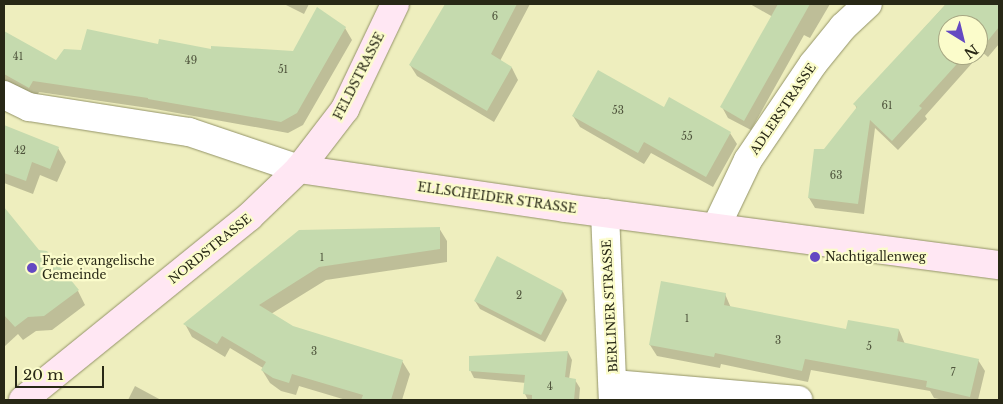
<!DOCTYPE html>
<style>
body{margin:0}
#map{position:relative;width:1003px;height:404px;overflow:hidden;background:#eeeebe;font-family:"Libre Baskerville",serif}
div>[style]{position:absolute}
.shadow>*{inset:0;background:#0003}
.building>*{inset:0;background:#c5daae}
.roads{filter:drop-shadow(0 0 1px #939367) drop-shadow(0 0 1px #939367)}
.street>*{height:28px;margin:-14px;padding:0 14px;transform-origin:14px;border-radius:14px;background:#fff}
.secondary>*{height:28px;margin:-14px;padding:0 14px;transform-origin:14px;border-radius:14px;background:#ffe7f3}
.dots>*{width:14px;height:14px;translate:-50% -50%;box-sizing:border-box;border:2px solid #fbfccb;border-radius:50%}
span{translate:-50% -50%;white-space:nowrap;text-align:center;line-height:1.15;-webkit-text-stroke:4.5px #fbfccb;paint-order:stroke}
.number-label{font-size:10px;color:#4f543c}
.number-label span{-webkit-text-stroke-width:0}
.street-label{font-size:12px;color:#282816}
.poi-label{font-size:12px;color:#282816}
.left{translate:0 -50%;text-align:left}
.frame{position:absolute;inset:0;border:5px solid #282816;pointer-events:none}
.north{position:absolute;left:938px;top:15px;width:50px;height:50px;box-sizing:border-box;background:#fbfccb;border:1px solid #a7a783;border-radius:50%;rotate:144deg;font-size:14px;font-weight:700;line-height:20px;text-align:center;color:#282816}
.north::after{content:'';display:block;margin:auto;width:18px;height:22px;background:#6449c2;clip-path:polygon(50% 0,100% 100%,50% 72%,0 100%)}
.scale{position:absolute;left:15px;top:366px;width:89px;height:22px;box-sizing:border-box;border:2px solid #282816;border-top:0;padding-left:6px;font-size:15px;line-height:18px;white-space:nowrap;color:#282816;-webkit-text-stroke:4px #fbfccb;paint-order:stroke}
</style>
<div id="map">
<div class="shadow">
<i style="clip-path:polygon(284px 4px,309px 4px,304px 14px)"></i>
<i style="clip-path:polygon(447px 4px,530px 4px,500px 61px,512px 68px,518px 80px,494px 122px,417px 76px,410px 65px)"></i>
<i style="clip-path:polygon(750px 4px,830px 4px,810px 38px,804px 35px,751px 130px,728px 118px,722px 107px,773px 17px)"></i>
<i style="clip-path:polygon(evenodd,946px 4px,999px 4px,999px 44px,988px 57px,982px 52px,925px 116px,927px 119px,898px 150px,875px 128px,864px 214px,815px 208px,809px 198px,825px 151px,857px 109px,855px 105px,946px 4px,948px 25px,978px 25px,978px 55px,948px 55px,948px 25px)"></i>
<i style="clip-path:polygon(345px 28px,352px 40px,303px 125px,288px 133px,155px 109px,39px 92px,35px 99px,4px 81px,4px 32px,57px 62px,82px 52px,159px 45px,212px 50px,294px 52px)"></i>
<i style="clip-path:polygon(664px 109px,730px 133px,737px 144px,713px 187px,651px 153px,644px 164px,580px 127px,573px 116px)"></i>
<i style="clip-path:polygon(4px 126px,58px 148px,66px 162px,57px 182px,40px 175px,33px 194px,4px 183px)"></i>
<i style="clip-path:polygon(4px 209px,38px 251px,46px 252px,78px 291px,85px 305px,52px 330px,36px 331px,23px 340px,18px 334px,5px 346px)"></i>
<i style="clip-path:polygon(439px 228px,447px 241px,447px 262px,326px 280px,271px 314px,293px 327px,402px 361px,410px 374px,402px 400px,346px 400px,299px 386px,296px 395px,281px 391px,270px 383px,262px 370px,263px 368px,230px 348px,225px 357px,192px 337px,185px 324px,300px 231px)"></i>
<i style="clip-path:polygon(563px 292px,567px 300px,545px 342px,480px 309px,475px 301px)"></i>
<i style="clip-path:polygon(725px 294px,731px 308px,847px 330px,899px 330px,905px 344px,978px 360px,985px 371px,978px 400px,944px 400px,934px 398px,930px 391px,811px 370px,808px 382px,721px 364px,720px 368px,657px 356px,650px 345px)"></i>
<i style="clip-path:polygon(568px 352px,572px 360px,569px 379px,575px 380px,580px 388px,579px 400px,528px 400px,525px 394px,526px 383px,474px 378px,470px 370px)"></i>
<i style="clip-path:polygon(135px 386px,161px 400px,128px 400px)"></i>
</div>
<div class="building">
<i style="clip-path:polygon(445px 4px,517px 4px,491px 54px,512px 67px,487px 111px,409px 65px)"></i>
<i style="clip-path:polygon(778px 4px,810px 4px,744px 121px,720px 107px)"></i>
<i style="clip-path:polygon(946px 4px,999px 4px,999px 27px,982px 48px,978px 44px,978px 25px,948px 25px,948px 55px,965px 55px,919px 106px,922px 108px,892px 141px,870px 120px,858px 204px,808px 198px,814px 149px,824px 149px,857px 107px,853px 104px)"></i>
<i style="clip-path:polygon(317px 7px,346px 27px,297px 113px,281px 122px,148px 99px,148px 98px,33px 81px,29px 88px,4px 74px,4px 31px,56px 60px,64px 49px,81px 50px,87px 29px,158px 44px,159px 39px,211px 49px,211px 46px,293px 51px)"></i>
<i style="clip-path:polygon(598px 70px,664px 107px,669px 97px,731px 132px,706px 177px,644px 142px,638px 153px,572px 116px)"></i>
<i style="clip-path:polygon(4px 125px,59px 147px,50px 169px,32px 162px,26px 181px,4px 173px)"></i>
<i style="clip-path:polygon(4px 207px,39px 250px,47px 251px,79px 290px,44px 316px,28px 317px,15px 327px,4px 315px)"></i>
<i style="clip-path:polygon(440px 227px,440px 249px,319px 267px,259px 305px,293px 326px,403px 360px,391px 400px,361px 400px,363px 395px,292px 374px,289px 383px,273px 378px,261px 370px,266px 362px,222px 336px,217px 344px,183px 324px,299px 230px)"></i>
<i style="clip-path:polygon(497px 256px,563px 291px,541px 335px,474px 301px)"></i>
<i style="clip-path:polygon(661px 281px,726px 293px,724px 305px,846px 329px,848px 320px,899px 329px,897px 341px,979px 359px,970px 397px,926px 387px,927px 381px,805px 359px,802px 371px,715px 353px,714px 357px,649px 345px)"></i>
<i style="clip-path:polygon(568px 351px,565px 377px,576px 379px,574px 400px,532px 400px,532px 395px,523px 394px,525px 375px,469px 371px,469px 356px)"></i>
</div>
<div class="roads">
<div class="street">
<i style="left:4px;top:95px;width:28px;rotate:26deg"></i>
<i style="left:29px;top:107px;width:162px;rotate:8.9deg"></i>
<i style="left:189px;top:132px;width:116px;rotate:18.6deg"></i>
<i style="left:605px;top:213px;width:187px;rotate:87.6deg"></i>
<i style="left:716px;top:227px;width:74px;rotate:-64.5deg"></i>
<i style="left:748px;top:160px;width:116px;rotate:-55.9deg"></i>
<i style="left:813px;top:64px;width:48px;rotate:-51deg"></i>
<i style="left:843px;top:27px;width:34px;rotate:-43deg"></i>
<i style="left:613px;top:384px;width:186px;rotate:4.9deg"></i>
</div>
<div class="secondary">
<i style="left:299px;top:169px;width:269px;rotate:8.3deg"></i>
<i style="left:565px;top:208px;width:438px;rotate:7.5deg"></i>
<i style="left:23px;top:400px;width:291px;rotate:-39deg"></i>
<i style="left:249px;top:217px;width:69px;rotate:-43.8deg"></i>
<i style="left:299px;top:169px;width:76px;rotate:-52.5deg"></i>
<i style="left:345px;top:109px;width:116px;rotate:-64.5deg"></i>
</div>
</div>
<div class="dots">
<i style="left:815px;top:257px;background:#6449c2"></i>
<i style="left:32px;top:268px;background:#6449c2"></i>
</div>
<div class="number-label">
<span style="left:495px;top:17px">6</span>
<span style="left:18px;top:57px">41</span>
<span style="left:191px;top:61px">49</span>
<span style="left:283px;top:70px">51</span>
<span style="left:887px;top:106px">61</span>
<span style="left:618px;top:111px">53</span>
<span style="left:687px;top:137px">55</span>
<span style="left:20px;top:151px">42</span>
<span style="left:836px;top:176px">63</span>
<span style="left:322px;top:258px">1</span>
<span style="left:519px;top:296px">2</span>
<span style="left:687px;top:319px">1</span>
<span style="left:778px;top:341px">3</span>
<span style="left:869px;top:347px">5</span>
<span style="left:314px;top:352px">3</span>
<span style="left:953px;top:373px">7</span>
<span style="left:550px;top:387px">4</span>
</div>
<div class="street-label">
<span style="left:359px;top:76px;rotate:-63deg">FELDSTRASSE</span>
<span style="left:783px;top:109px;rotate:-56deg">ADLERSTRASSE</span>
<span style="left:497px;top:198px;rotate:8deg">ELLSCHEIDER STRASSE</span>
<span style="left:210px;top:249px;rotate:-39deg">NORDSTRASSE</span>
<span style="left:610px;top:306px;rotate:-93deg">BERLINER STRASSE</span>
</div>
<div class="poi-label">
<span class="left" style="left:825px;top:257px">Nachtigallenweg</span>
<span class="left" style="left:42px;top:268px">Freie evangelische<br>Gemeinde</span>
</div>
<div class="frame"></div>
<div class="north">N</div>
<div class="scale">20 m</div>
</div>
